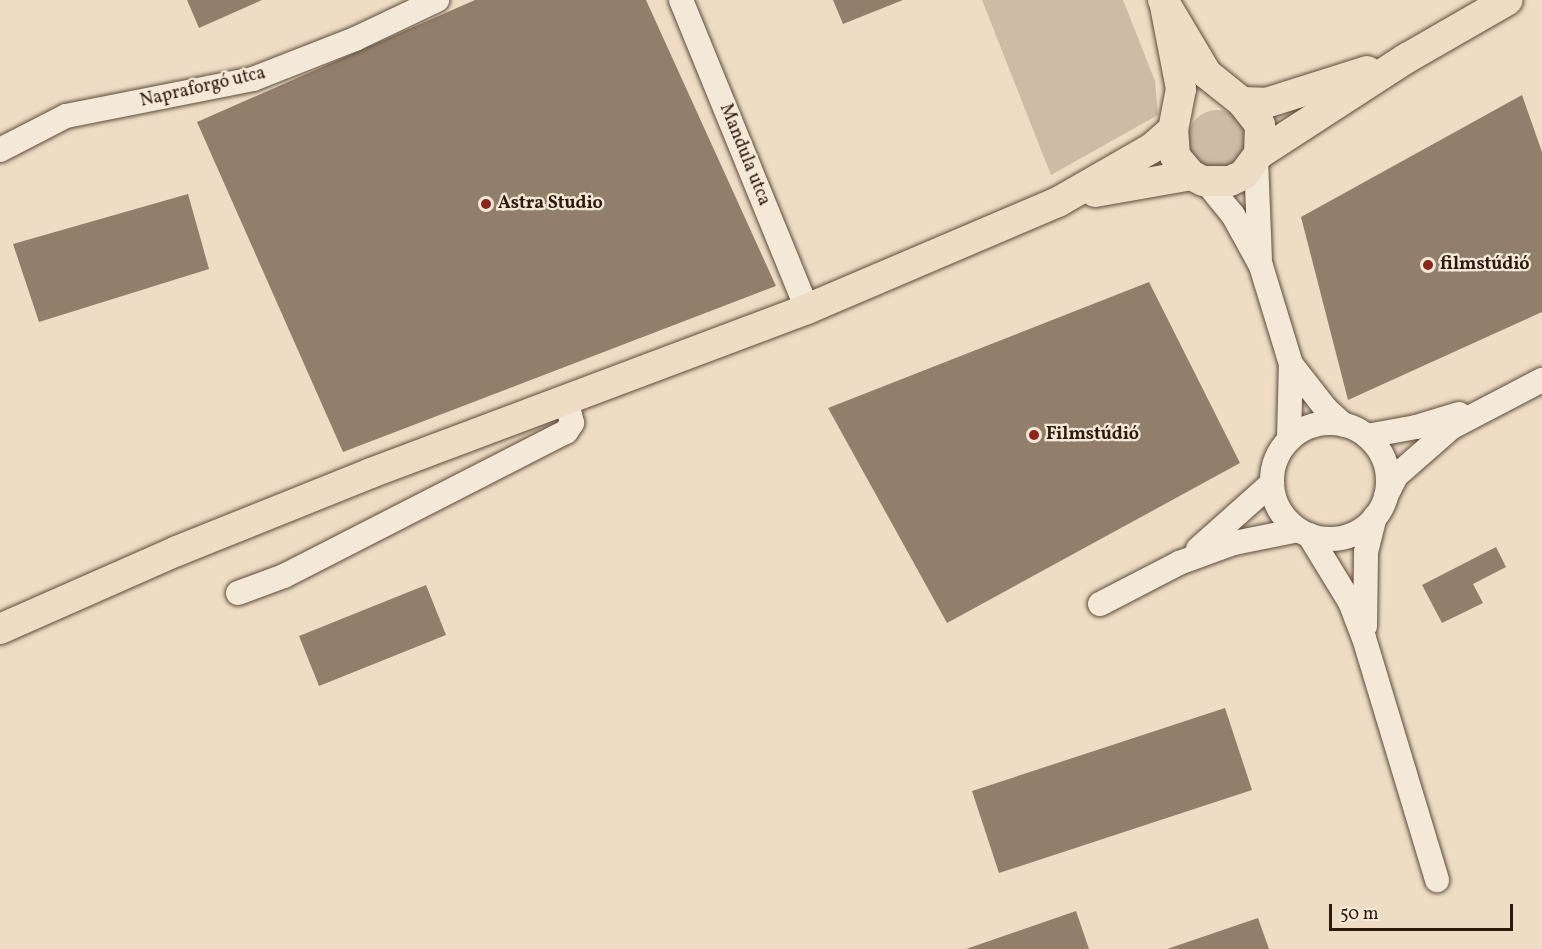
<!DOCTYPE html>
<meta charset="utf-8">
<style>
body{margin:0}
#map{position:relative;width:1542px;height:949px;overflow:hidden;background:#eeddc4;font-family:Vollkorn,serif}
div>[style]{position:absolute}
.green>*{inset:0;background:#cdbca5}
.round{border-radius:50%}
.building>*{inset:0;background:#917f6c}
.roads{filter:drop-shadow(0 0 2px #5d4a3b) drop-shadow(0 0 2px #5d4a3b)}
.minor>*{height:24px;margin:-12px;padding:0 12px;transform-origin:12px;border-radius:12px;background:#f4e9d9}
.minor>.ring{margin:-12px;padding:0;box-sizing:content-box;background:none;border:24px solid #f4e9d9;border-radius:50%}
.major>*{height:30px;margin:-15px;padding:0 15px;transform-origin:15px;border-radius:15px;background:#eeddc4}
.dots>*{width:16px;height:16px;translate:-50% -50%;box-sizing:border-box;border:3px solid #f4e9d9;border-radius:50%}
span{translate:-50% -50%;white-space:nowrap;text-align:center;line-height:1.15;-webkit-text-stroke:4.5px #f4e9d9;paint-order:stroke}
.street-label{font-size:18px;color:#2d190d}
.poi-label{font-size:18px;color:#2d190d;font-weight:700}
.left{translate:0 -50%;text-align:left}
.scale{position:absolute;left:1329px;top:904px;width:184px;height:27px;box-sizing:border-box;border:3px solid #2d190d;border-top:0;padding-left:8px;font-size:18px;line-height:21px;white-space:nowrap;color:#2d190d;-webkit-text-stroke:4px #f4e9d9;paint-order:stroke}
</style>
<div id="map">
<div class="green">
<i style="clip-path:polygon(982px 0,1123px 0,1155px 81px,1158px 115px,1051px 175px)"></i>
<i class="round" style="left:1188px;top:110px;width:58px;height:58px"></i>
</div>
<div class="building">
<i style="clip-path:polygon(187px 0,262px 0,199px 28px)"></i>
<i style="clip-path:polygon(475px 0,646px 0,776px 286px,343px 452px,197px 122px)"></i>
<i style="clip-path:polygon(833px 0,903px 0,843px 24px)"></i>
<i style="clip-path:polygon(1522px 95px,1542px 152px,1542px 312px,1348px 400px,1301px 217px)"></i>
<i style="clip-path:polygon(188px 194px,209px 269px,39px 322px,13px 244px)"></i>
<i style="clip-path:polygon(1149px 282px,1240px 463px,947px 623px,828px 408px)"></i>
<i style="clip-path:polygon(1496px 547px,1506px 567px,1473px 584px,1483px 603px,1442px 623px,1422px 585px)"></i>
<i style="clip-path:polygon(426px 585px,446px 635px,319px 686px,299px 636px)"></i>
<i style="clip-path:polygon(1225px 708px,1252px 790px,999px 873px,972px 791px)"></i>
<i style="clip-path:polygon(1076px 911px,1089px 949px,966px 949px)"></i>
<i style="clip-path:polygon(1258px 918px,1269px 949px,1167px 949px)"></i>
</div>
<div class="roads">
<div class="minor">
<i style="left:681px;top:0;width:334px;rotate:67.8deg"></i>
<i style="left:0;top:150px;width:74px;rotate:-27.3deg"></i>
<i style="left:66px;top:116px;width:191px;rotate:-11.2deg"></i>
<i style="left:253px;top:79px;width:110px;rotate:-21.4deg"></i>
<i style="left:355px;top:39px;width:91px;rotate:-25.4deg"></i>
<i style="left:1256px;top:160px;width:98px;rotate:87.7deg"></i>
<i style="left:1206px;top:182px;width:43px;rotate:50.7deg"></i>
<i style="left:1233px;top:215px;width:58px;rotate:61.2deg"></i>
<i style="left:1261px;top:266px;width:102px;rotate:73deg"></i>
<i style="left:1291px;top:364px;width:57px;rotate:52.1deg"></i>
<i style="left:1326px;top:409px;width:24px;rotate:42deg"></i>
<i class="ring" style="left:1272px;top:423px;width:92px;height:92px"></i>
<i style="left:1367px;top:436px;width:50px;rotate:-10.4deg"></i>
<i style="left:1416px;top:427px;width:45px;rotate:-16.8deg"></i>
<i style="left:1289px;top:438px;width:74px;rotate:-88.5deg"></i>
<i style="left:1386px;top:496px;width:22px;rotate:-63deg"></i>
<i style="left:1396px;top:476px;width:74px;rotate:-41.2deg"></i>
<i style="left:1452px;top:427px;width:102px;rotate:-27.6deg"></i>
<i style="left:1309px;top:535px;width:79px;rotate:58.5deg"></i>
<i style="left:1350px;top:602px;width:39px;rotate:69deg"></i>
<i style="left:1364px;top:638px;width:253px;rotate:73.2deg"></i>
<i style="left:1198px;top:549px;width:99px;rotate:-41.7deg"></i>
<i style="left:238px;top:593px;width:49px;rotate:-20.3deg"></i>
<i style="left:284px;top:576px;width:317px;rotate:-27.1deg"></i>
<i style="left:566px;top:432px;width:11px;rotate:-56deg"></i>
<i style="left:572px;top:423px;width:25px;rotate:-104deg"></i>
<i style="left:1100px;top:604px;width:89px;rotate:-27.4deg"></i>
<i style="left:1179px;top:563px;width:59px;rotate:-20deg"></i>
<i style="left:1234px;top:543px;width:66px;rotate:-11.3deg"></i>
<i style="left:1365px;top:626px;width:74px;rotate:-89.2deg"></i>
<i style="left:1366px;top:552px;width:36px;rotate:-76deg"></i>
</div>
<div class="major">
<i style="left:1163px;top:0;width:86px;rotate:59.3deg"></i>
<i style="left:1207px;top:74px;width:45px;rotate:38.7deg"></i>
<i style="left:1242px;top:102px;width:29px;rotate:52deg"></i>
<i style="left:1260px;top:125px;width:29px;rotate:92deg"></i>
<i style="left:1259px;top:154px;width:26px;rotate:127deg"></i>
<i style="left:1243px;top:175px;width:14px;rotate:155deg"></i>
<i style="left:1230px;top:181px;width:27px;rotate:180deg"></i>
<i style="left:1203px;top:181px;width:13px;rotate:-153deg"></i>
<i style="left:1191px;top:175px;width:25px;rotate:-130deg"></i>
<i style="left:1175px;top:156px;width:26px;rotate:-94deg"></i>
<i style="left:1173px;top:130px;width:42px;rotate:-79deg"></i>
<i style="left:1181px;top:89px;width:85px;rotate:-100.9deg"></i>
<i style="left:1242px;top:102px;width:24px;rotate:2deg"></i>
<i style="left:1266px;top:103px;width:106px;rotate:-17.6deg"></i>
<i style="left:1259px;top:154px;width:176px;rotate:-33deg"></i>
<i style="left:1407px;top:58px;width:116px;rotate:-29.9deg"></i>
<i style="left:1095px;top:192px;width:97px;rotate:-10deg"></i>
<i style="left:0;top:629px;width:193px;rotate:-23.8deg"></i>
<i style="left:177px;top:551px;width:209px;rotate:-21.9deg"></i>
<i style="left:371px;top:473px;width:466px;rotate:-20.6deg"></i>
<i style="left:807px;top:309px;width:273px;rotate:-23.1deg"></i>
<i style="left:1058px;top:202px;width:108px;rotate:-29.9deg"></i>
<i style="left:1152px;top:148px;width:28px;rotate:-41deg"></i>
</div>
</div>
<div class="dots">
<i style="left:486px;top:204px;background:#8f2418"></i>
<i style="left:1428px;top:265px;background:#8f2418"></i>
<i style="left:1034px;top:435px;background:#8f2418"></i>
</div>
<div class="street-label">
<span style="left:203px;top:88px;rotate:-13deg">Napraforgó utca</span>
<span style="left:744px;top:155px;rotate:68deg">Mandula utca</span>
</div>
<div class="poi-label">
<span class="left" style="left:498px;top:204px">Astra Studio</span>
<span class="left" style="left:1440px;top:265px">filmstúdió</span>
<span class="left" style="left:1046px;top:435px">Filmstúdió</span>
</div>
<div class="scale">50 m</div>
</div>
